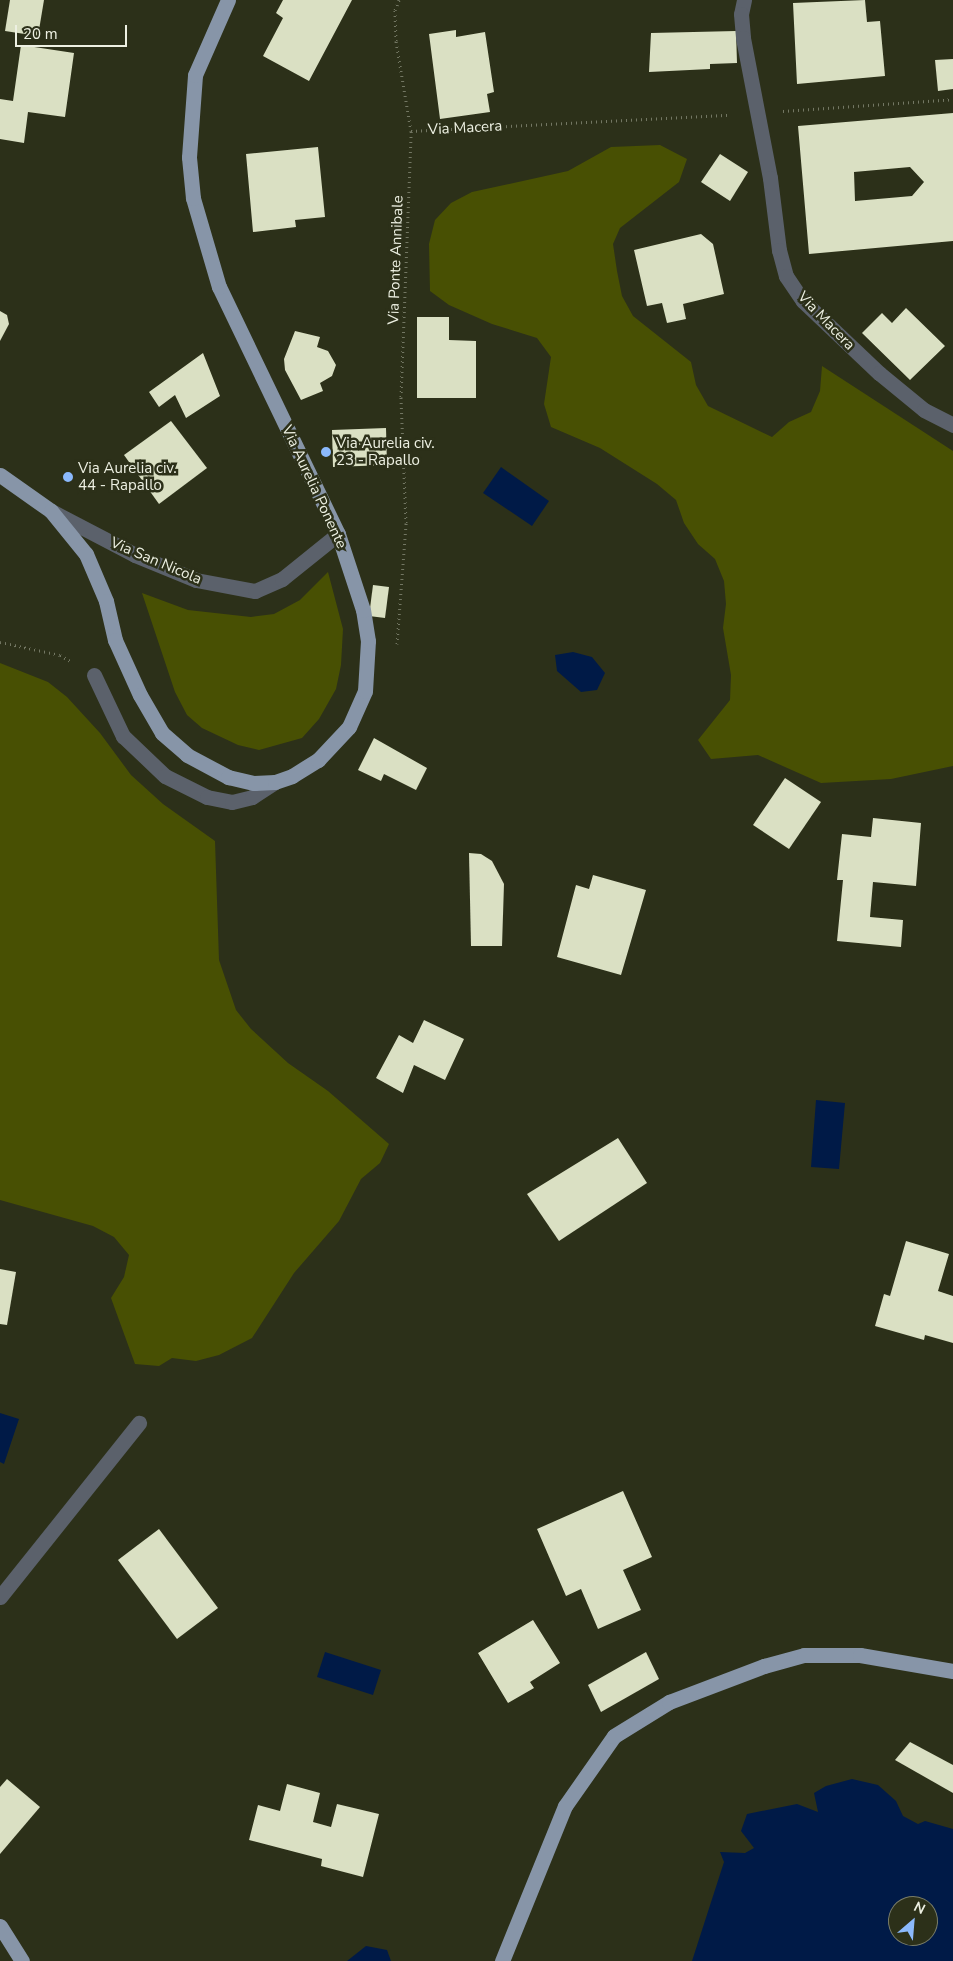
<!DOCTYPE html>
<style>
body{margin:0}
#map{position:relative;width:953px;height:1961px;overflow:hidden;background:#2c3019;font-family:"Nunito Sans",sans-serif}
div>[style]{position:absolute}
[style*='--x']{left:calc(var(--x)*1px);top:calc(var(--y)*1px);width:calc(var(--w)*1px);rotate:calc(var(--a)*1deg)}
.green>*{inset:0;background:#485003}
.water>*{inset:0;background:#001a47}
.building>*{inset:0;background:#dae0c3}
.path>*{height:3px;margin-top:-1.5px;transform-origin:0;background:repeating-linear-gradient(90deg,#737763 0 1px,transparent 0 5px)}
.minor>*{height:15px;margin:-7.5px;padding:0 7.5px;transform-origin:7.5px;border-radius:7.5px;background:#5b616b}
.major>*{height:15px;margin:-7.5px;padding:0 7.5px;transform-origin:7.5px;border-radius:7.5px;background:#8795a8}
.dots>*{width:14px;height:14px;translate:-50% -50%;box-sizing:border-box;border:2px solid #2c3019;border-radius:50%}
span{translate:-50% -50%;white-space:nowrap;text-align:center;line-height:1.15;-webkit-text-stroke:5px #2c3019;paint-order:stroke}
.street-label{font-size:15px;color:#edf0e2}
.poi-label{font-size:15px;color:#edf0e2}
.left{translate:0 -50%;text-align:left}
.north{position:absolute;left:888px;top:1896px;width:50px;height:50px;box-sizing:border-box;background:#2c3019;border:1px solid #797d69;border-radius:50%;rotate:27deg;font-size:14px;font-weight:700;line-height:20px;text-align:center;color:#edf0e2}
.north::after{content:'';display:block;margin:auto;width:18px;height:22px;background:#8bb9fc;clip-path:polygon(50% 0,100% 100%,50% 72%,0 100%)}
.scale{position:absolute;left:15px;top:25px;width:112px;height:22px;box-sizing:border-box;border:2px solid #edf0e2;border-top:0;padding-left:6px;font-size:15px;line-height:18px;white-space:nowrap;color:#edf0e2;-webkit-text-stroke:4px #2c3019;paint-order:stroke}
</style>
<div id="map">
<div class="green">
<div style="clip-path:polygon(660px 145px,687px 159px,679px 182px,620px 228px,613px 244px,617px 271px,622px 296px,633px 316px,691px 362px,696px 385px,708px 406px,772px 437px,789px 422px,811px 412px,820px 391px,822px 366px,953px 451px,953px 766px,891px 779px,821px 783px,758px 755px,711px 759px,698px 740px,730px 700px,731px 675px,723px 628px,726px 604px,724px 581px,715px 559px,698px 544px,684px 523px,676px 500px,657px 484px,600px 448px,551px 427px,544px 404px,551px 357px,537px 338px,492px 324px,449px 305px,430px 291px,429px 244px,435px 220px,451px 203px,472px 192px,568px 171px,611px 147px)"></div>
<div style="clip-path:polygon(328px 572px,343px 629px,341px 665px,336px 689px,319px 719px,302px 738px,259px 750px,238px 745px,202px 728px,187px 715px,175px 692px,142px 593px,188px 610px,251px 617px,274px 614px,300px 600px)"></div>
<div style="clip-path:polygon(0 663px,48px 682px,67px 697px,100px 733px,131px 775px,163px 804px,215px 841px,219px 960px,236px 1010px,251px 1029px,288px 1063px,328px 1091px,389px 1144px,380px 1163px,361px 1179px,339px 1221px,294px 1273px,252px 1338px,219px 1355px,196px 1361px,172px 1358px,159px 1366px,135px 1364px,111px 1298px,124px 1277px,129px 1255px,114px 1237px,93px 1226px,0 1200px)"></div>
</div>
<div class="water">
<div style="clip-path:polygon(501px 467px,549px 501px,532px 526px,483px 493px)"></div>
<div style="clip-path:polygon(573px 652px,592px 657px,605px 673px,597px 690px,581px 692px,557px 671px,555px 655px)"></div>
<div style="clip-path:polygon(816px 1100px,845px 1103px,839px 1169px,811px 1167px)"></div>
<div style="clip-path:polygon(0 1413px,19px 1419px,4px 1464px,0 1462px)"></div>
<div style="clip-path:polygon(325px 1652px,381px 1670px,373px 1695px,317px 1677px)"></div>
<div style="clip-path:polygon(evenodd,852px 1779px,878px 1785px,896px 1801px,903px 1816px,918px 1824px,925px 1821px,953px 1829px,953px 1961px,692px 1961px,724px 1862px,720px 1852px,745px 1853px,754px 1848px,741px 1831px,747px 1814px,797px 1804px,818px 1812px,814px 1793px,826px 1786px,852px 1779px,898px 1906px,928px 1906px,928px 1936px,898px 1936px,898px 1906px)"></div>
<div style="clip-path:polygon(366px 1946px,387px 1950px,391px 1961px,347px 1961px)"></div>
</div>
<div class="building">
<div style="clip-path:polygon(10px 0,44px 0,38px 36px,5px 31px)"></div>
<div style="clip-path:polygon(283px 0,352px 0,309px 81px,263px 56px,283px 18px,276px 13px)"></div>
<div style="clip-path:polygon(865px 0,867px 22px,880px 21px,885px 76px,797px 84px,793px 3px)"></div>
<div style="clip-path:polygon(456px 30px,456px 37px,485px 32px,494px 92px,487px 94px,490px 112px,440px 119px,429px 34px)"></div>
<div style="clip-path:polygon(736px 31px,737px 63px,710px 64px,710px 69px,649px 72px,651px 33px)"></div>
<div style="clip-path:polygon(21px 45px,74px 53px,65px 117px,28px 112px,24px 143px,0 139px,0 99px,13px 101px)"></div>
<div style="clip-path:polygon(953px 59px,953px 89px,938px 91px,935px 60px)"></div>
<div style="clip-path:polygon(evenodd,953px 113px,953px 241px,809px 254px,798px 126px,953px 113px,910px 167px,924px 182px,912px 196px,855px 201px,854px 172px,910px 167px)"></div>
<div style="clip-path:polygon(318px 147px,325px 217px,295px 220px,296px 227px,253px 232px,246px 154px)"></div>
<div style="clip-path:polygon(720px 154px,748px 172px,730px 201px,701px 182px)"></div>
<div style="clip-path:polygon(701px 234px,713px 244px,724px 294px,683px 304px,686px 319px,667px 323px,662px 303px,647px 306px,634px 250px)"></div>
<div style="clip-path:polygon(906px 308px,945px 346px,910px 380px,862px 333px,882px 313px,892px 323px)"></div>
<div style="clip-path:polygon(0 311px,7px 315px,9px 324px,0 341px)"></div>
<div style="clip-path:polygon(417px 317px,449px 317px,449px 340px,476px 341px,476px 398px,417px 398px)"></div>
<div style="clip-path:polygon(295px 331px,320px 337px,317px 347px,328px 351px,336px 365px,332px 376px,320px 383px,323px 391px,301px 400px,285px 370px,284px 359px)"></div>
<div style="clip-path:polygon(203px 353px,220px 396px,186px 418px,175px 395px,159px 407px,149px 392px)"></div>
<div style="clip-path:polygon(171px 421px,207px 468px,159px 504px,124px 455px)"></div>
<div style="clip-path:polygon(386px 428px,387px 465px,333px 467px,332px 430px)"></div>
<div style="clip-path:polygon(373px 585px,389px 587px,385px 618px,369px 616px)"></div>
<div style="clip-path:polygon(374px 738px,427px 768px,416px 790px,384px 774px,381px 781px,358px 770px)"></div>
<div style="clip-path:polygon(785px 778px,821px 802px,789px 849px,753px 825px)"></div>
<div style="clip-path:polygon(873px 818px,921px 823px,916px 886px,873px 882px,870px 917px,903px 920px,901px 947px,837px 941px,843px 880px,837px 880px,842px 834px,871px 837px)"></div>
<div style="clip-path:polygon(469px 853px,481px 854px,492px 861px,504px 884px,502px 946px,471px 946px)"></div>
<div style="clip-path:polygon(593px 875px,646px 890px,621px 975px,557px 957px,576px 885px,589px 889px)"></div>
<div style="clip-path:polygon(424px 1020px,464px 1039px,445px 1080px,414px 1065px,403px 1093px,376px 1078px,399px 1035px,413px 1043px)"></div>
<div style="clip-path:polygon(618px 1138px,647px 1183px,559px 1241px,527px 1194px)"></div>
<div style="clip-path:polygon(906px 1241px,949px 1254px,938px 1291px,953px 1296px,953px 1343px,925px 1335px,924px 1340px,875px 1326px,884px 1294px,890px 1296px)"></div>
<div style="clip-path:polygon(0 1269px,16px 1272px,7px 1325px,0 1324px)"></div>
<div style="clip-path:polygon(623px 1491px,652px 1557px,623px 1570px,641px 1610px,598px 1629px,581px 1589px,566px 1596px,537px 1529px)"></div>
<div style="clip-path:polygon(159px 1529px,218px 1608px,177px 1639px,118px 1560px)"></div>
<div style="clip-path:polygon(533px 1620px,560px 1663px,530px 1682px,534px 1688px,508px 1703px,478px 1653px)"></div>
<div style="clip-path:polygon(646px 1652px,659px 1679px,601px 1712px,588px 1685px)"></div>
<div style="clip-path:polygon(910px 1742px,953px 1765px,953px 1793px,895px 1760px)"></div>
<div style="clip-path:polygon(7px 1779px,40px 1807px,0 1854px,0 1787px)"></div>
<div style="clip-path:polygon(287px 1784px,320px 1793px,313px 1822px,331px 1827px,337px 1804px,379px 1814px,363px 1877px,321px 1866px,322px 1859px,249px 1840px,258px 1805px,280px 1811px)"></div>
</div>
<div class="path">
<div style="--x:783;--y:111;--w:170;--a:-4"></div>
<div style="--x:411;--y:131;--w:319;--a:-2.9"></div>
<div style="--x:0;--y:642;--w:61;--a:12.2"></div>
<div style="--x:60;--y:655;--w:14;--a:30"></div>
<div style="--x:397;--y:644;--w:121;--a:-85.7"></div>
<div style="--x:406;--y:523;--w:126;--a:-92.3"></div>
<div style="--x:401;--y:397;--w:266;--a:-87.8"></div>
<div style="--x:411;--y:131;--w:91;--a:-99.5"></div>
<div style="--x:396;--y:41;--w:31;--a:-92"></div>
<div style="--x:395;--y:10;--w:11;--a:-68"></div>
</div>
<div class="minor">
<div style="--x:744;--y:0;--w:14;--a:102"></div>
<div style="--x:741;--y:14;--w:24;--a:85"></div>
<div style="--x:743;--y:38;--w:143;--a:79.1"></div>
<div style="--x:770;--y:178;--w:73;--a:82.9"></div>
<div style="--x:779;--y:250;--w:27;--a:75"></div>
<div style="--x:786;--y:276;--w:30;--a:56"></div>
<div style="--x:803;--y:301;--w:105;--a:43.5"></div>
<div style="--x:879;--y:373;--w:58;--a:39.4"></div>
<div style="--x:924;--y:410;--w:33;--a:27"></div>
<div style="--x:51;--y:511;--w:95;--a:27.6"></div>
<div style="--x:135;--y:555;--w:66;--a:22.3"></div>
<div style="--x:196;--y:580;--w:60;--a:10.6"></div>
<div style="--x:255;--y:591;--w:30;--a:-24"></div>
<div style="--x:282;--y:579;--w:72;--a:-38.8"></div>
<div style="--x:94;--y:675;--w:68;--a:64.6"></div>
<div style="--x:123;--y:736;--w:58;--a:43.6"></div>
<div style="--x:165;--y:776;--w:47;--a:26.6"></div>
<div style="--x:207;--y:797;--w:25;--a:11"></div>
<div style="--x:232;--y:802;--w:21;--a:-14"></div>
<div style="--x:252;--y:797;--w:27;--a:-33"></div>
<div style="--x:0;--y:1597;--w:223;--a:-51.4"></div>
</div>
<div class="major">
<div style="--x:0;--y:475;--w:62;--a:35.2"></div>
<div style="--x:51;--y:511;--w:55;--a:50.9"></div>
<div style="--x:86;--y:554;--w:51;--a:66.9"></div>
<div style="--x:106;--y:601;--w:40;--a:77"></div>
<div style="--x:115;--y:640;--w:60;--a:65.6"></div>
<div style="--x:140;--y:695;--w:44;--a:59.9"></div>
<div style="--x:162;--y:733;--w:33;--a:41"></div>
<div style="--x:187;--y:755;--w:47;--a:28.2"></div>
<div style="--x:228;--y:777;--w:27;--a:13"></div>
<div style="--x:254;--y:783;--w:21;--a:-3"></div>
<div style="--x:275;--y:782;--w:18;--a:-19"></div>
<div style="--x:292;--y:776;--w:31;--a:-32"></div>
<div style="--x:318;--y:760;--w:45;--a:-46.8"></div>
<div style="--x:349;--y:727;--w:39;--a:-66"></div>
<div style="--x:365;--y:691;--w:50;--a:-86.6"></div>
<div style="--x:368;--y:641;--w:31;--a:-99"></div>
<div style="--x:363;--y:610;--w:80;--a:-108.2"></div>
<div style="--x:338;--y:534;--w:274;--a:-115.7"></div>
<div style="--x:219;--y:287;--w:93;--a:-106.3"></div>
<div style="--x:193;--y:198;--w:41;--a:-95.6"></div>
<div style="--x:189;--y:157;--w:82;--a:-85.8"></div>
<div style="--x:195;--y:75;--w:82;--a:-66.3"></div>
<div style="--x:0;--y:1926;--w:41;--a:57.8"></div>
<div style="--x:502;--y:1961;--w:167;--a:-67.9"></div>
<div style="--x:565;--y:1806;--w:85;--a:-55"></div>
<div style="--x:614;--y:1736;--w:65;--a:-31.7"></div>
<div style="--x:669;--y:1702;--w:102;--a:-20.8"></div>
<div style="--x:764;--y:1666;--w:41;--a:-15.4"></div>
<div style="--x:804;--y:1655;--w:56;--a:0"></div>
<div style="--x:860;--y:1655;--w:94;--a:9.8"></div>
</div>
<div class="dots">
<div style="left:326px;top:452px;background:#8bb9fc"></div>
<div style="left:68px;top:477px;background:#8bb9fc"></div>
</div>
<div class="street-label">
<span style="left:465px;top:128px;rotate:-3deg">Via Macera</span>
<span style="left:396px;top:260px;rotate:-88deg">Via Ponte Annibale</span>
<span style="left:826px;top:321px;rotate:46deg">Via Macera</span>
<span style="left:314px;top:487px;rotate:65deg">Via Aurelia Ponente</span>
<span style="left:156px;top:561px;rotate:23deg">Via San Nicola</span>
</div>
<div class="poi-label">
<span class="left" style="left:336px;top:452px">Via Aurelia civ.<br>23 - Rapallo</span>
<span class="left" style="left:78px;top:477px">Via Aurelia civ.<br>44 - Rapallo</span>
</div>
<div class="north">N</div>
<div class="scale">20 m</div>
</div>
